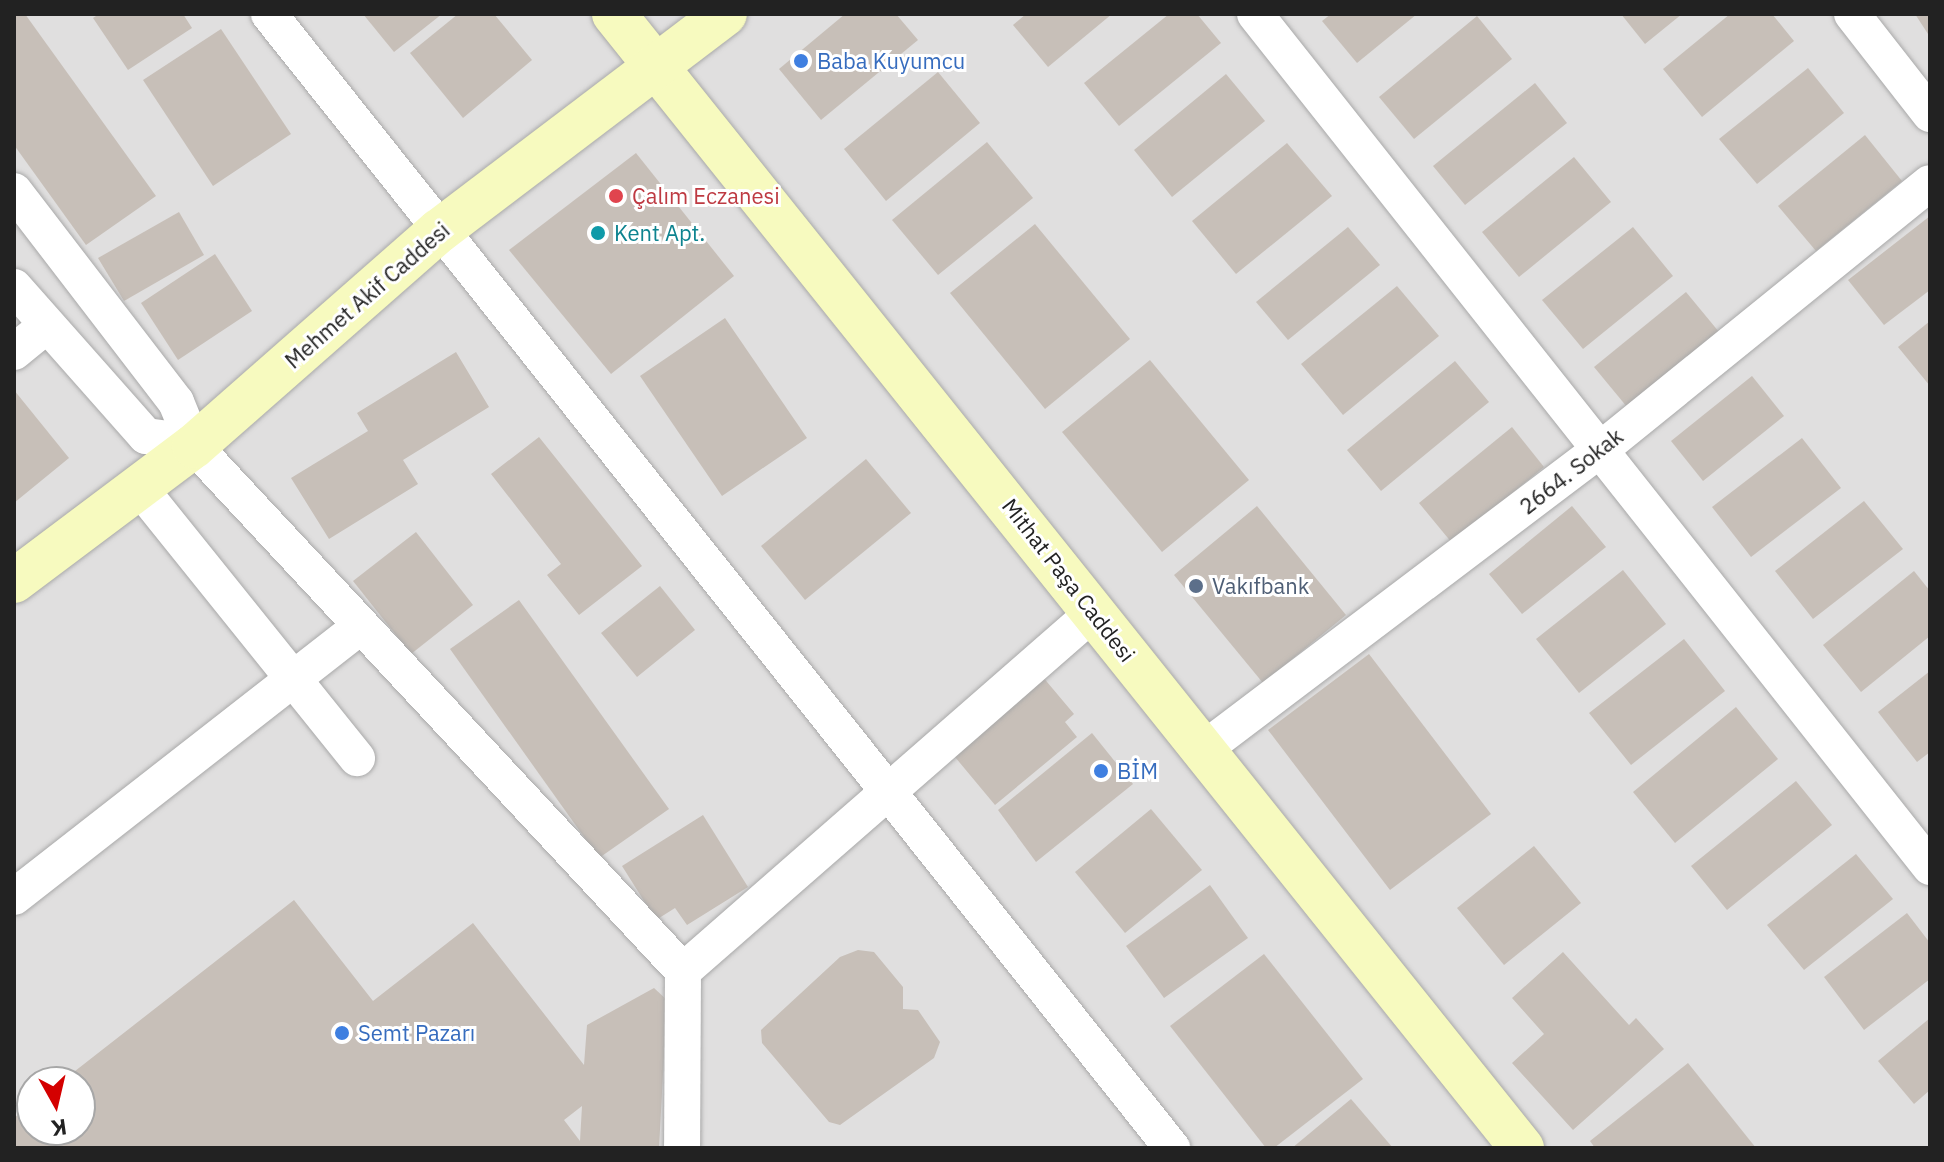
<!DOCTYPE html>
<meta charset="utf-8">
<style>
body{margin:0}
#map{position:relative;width:1944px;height:1162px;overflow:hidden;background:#f2efe9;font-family:"IBM Plex Sans",sans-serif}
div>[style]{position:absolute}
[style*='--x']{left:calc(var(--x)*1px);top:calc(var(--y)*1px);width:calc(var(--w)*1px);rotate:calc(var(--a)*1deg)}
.residential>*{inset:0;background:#e0dfdf}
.building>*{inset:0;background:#c7bfb8}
.roads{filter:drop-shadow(0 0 2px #a9a9a9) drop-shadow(0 0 2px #a9a9a9)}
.street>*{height:36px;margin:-18px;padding:0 18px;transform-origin:18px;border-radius:18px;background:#fff}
.secondary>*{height:44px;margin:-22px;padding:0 22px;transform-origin:22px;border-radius:22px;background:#f7fabf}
.dots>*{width:22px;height:22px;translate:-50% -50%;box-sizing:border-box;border:4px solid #fff;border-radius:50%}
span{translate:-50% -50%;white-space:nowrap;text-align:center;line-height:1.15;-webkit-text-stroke:6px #fff;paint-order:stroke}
.shop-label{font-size:22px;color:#366cbe}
.left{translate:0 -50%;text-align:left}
.health-label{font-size:22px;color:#be3a42}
.culture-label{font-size:22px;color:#0d838f}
.street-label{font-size:22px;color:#222}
.service-label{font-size:22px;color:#4e5e75}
.frame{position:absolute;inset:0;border:16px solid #222;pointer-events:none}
.north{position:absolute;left:16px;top:1066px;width:80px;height:80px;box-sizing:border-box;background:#fff;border:2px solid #a7a7a7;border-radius:50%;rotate:172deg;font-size:22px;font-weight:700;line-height:32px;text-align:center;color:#222}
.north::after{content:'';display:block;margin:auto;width:28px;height:36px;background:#d40000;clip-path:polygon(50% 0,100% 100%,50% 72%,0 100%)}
</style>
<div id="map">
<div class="residential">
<div style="clip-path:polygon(evenodd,14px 14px,1930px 14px,1930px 1148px,14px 1148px,14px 14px,32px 1082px,80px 1082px,80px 1130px,32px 1130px,32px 1082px)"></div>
</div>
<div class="building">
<div style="clip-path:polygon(14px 14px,25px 14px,156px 196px,86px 245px,14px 145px)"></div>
<div style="clip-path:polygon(99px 14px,183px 14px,192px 28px,128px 70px,93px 18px)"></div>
<div style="clip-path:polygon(363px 14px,442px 14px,394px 52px)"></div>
<div style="clip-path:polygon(458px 14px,494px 14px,532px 60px,463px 118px,410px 53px)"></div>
<div style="clip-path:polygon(845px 14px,896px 14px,918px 40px,821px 120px,779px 69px)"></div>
<div style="clip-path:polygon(1026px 14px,1112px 14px,1048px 67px,1013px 25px)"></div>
<div style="clip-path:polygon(1169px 14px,1197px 14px,1221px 43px,1119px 126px,1084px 83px)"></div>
<div style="clip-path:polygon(1331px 14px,1417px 14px,1357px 63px,1322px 21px)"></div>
<div style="clip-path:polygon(1621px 14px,1682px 14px,1645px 44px)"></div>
<div style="clip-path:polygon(1730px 14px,1772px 14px,1794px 41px,1702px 117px,1663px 69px)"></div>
<div style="clip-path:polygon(1915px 14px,1930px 14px,1930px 37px)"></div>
<div style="clip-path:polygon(1477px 16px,1512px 59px,1414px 139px,1379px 97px)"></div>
<div style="clip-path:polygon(221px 29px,291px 134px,213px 186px,143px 80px)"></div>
<div style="clip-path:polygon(1808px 68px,1844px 113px,1757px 184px,1719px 139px)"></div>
<div style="clip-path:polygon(938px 72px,980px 123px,886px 201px,844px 149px)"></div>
<div style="clip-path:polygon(1226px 74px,1265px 121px,1172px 197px,1134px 150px)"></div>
<div style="clip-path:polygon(1535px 83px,1567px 123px,1465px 205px,1433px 166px)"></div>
<div style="clip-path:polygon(1865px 135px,1902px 181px,1816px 251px,1778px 206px)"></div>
<div style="clip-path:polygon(987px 142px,1033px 198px,938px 275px,892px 220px)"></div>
<div style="clip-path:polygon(1287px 143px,1332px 196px,1236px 274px,1192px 221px)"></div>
<div style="clip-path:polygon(636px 153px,734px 276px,611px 374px,509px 250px)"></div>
<div style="clip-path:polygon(1574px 157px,1611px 202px,1519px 277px,1482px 232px)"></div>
<div style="clip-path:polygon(179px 212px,204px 255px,124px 301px,98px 258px)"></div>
<div style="clip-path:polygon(1930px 216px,1930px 290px,1884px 325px,1848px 280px)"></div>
<div style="clip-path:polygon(1035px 224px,1130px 339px,1045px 409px,950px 293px)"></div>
<div style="clip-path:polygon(1348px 227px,1380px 265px,1288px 340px,1256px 302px)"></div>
<div style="clip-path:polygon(1633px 227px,1673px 276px,1583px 349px,1542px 300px)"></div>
<div style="clip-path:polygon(215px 254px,252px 311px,178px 360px,141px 303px)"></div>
<div style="clip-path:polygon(1397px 286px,1439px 336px,1343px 415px,1301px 364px)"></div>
<div style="clip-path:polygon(1686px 292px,1724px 338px,1632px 413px,1594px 367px)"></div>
<div style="clip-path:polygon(725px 318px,807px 438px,722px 496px,640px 376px)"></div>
<div style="clip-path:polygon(1930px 321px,1930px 386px,1898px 347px)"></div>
<div style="clip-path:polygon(456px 352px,489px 407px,403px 460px,418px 484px,329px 539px,291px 478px,368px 431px,357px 413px)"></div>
<div style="clip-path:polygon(1150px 360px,1249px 480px,1162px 552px,1062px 432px)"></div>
<div style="clip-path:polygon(1455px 361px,1489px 402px,1381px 491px,1347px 450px)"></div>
<div style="clip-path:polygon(1752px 376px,1784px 416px,1703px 481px,1671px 441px)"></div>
<div style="clip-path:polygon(14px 390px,69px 458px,14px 503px)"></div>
<div style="clip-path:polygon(1512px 427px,1544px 467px,1452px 543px,1419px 503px)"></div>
<div style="clip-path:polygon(539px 437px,642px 566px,579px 615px,547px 575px,561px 564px,491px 474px)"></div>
<div style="clip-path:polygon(1802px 438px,1841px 488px,1751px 557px,1712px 507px)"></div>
<div style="clip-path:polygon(866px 459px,911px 513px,805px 600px,761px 546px)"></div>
<div style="clip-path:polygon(1864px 501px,1903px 549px,1813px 619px,1775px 571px)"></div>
<div style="clip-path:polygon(1257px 506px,1346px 615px,1263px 683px,1174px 575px)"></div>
<div style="clip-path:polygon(1572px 506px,1606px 547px,1522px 614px,1489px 574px)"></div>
<div style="clip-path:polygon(416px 532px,473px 605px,411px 654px,353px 581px)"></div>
<div style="clip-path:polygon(1623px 570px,1666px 624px,1579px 693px,1536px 639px)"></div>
<div style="clip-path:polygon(1914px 571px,1930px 591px,1930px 636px,1861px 692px,1823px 645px)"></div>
<div style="clip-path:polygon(660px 586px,695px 630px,637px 677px,601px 633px)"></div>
<div style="clip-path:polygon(519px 600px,669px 809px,599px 858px,450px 649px)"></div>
<div style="clip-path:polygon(1684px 639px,1725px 691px,1631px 765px,1589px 713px)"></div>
<div style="clip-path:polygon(1369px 654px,1491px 814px,1390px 890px,1268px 730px)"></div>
<div style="clip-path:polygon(1930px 671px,1930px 752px,1917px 762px,1878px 712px)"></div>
<div style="clip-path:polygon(1042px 676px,1074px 714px,1065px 722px,1077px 737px,995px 805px,950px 751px)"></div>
<div style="clip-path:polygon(1736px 707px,1778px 759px,1675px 843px,1633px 792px)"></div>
<div style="clip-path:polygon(1092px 733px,1133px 784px,1036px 862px,998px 810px)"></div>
<div style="clip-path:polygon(1796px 781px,1832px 825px,1727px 910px,1691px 866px)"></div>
<div style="clip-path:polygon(1151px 809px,1202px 870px,1125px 933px,1075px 872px)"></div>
<div style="clip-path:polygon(703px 815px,748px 887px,687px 925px,675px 908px,656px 920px,622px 866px)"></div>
<div style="clip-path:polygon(1534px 846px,1581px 903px,1504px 965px,1457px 908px)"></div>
<div style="clip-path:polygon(1856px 854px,1893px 899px,1804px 970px,1767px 925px)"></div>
<div style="clip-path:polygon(1210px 885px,1248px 938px,1164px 998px,1126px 946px)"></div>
<div style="clip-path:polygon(evenodd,294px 900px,373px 1001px,473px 923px,584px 1065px,587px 1025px,654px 988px,667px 1000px,659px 1148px,14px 1148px,14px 1118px,32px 1104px,32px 1130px,80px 1130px,80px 1082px,61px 1082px,294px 900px,582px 1106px,580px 1141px,564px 1120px,582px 1106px)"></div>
<div style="clip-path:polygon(1907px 913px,1930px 943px,1930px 979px,1864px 1030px,1824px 977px)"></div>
<div style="clip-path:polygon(858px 950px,874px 952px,903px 987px,903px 1009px,918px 1010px,940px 1042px,934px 1058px,840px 1125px,829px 1122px,762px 1043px,761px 1030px,840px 957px)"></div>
<div style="clip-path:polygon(1563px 952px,1629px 1025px,1636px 1018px,1664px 1049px,1573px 1130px,1512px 1063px,1544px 1034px,1512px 998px)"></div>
<div style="clip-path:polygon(1264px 954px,1363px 1079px,1274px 1148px,1266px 1148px,1170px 1026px)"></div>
<div style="clip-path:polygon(1930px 1018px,1930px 1090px,1914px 1104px,1878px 1061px)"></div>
<div style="clip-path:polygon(1688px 1063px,1756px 1148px,1595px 1148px,1590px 1141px)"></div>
<div style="clip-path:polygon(1351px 1099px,1393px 1148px,1292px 1148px)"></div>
</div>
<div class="roads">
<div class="street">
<div style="--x:269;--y:14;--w:1450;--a:51.47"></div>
<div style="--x:1255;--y:14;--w:1088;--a:51.64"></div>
<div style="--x:1852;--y:14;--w:127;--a:52"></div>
<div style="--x:14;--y:191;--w:266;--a:52.5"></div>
<div style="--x:176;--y:402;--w:48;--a:67.8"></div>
<div style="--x:194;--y:446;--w:717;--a:47.03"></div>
<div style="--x:683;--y:971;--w:177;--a:90.3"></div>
<div style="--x:14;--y:287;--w:199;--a:48.5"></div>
<div style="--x:146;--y:436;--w:45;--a:7.6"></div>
<div style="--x:14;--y:352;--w:41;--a:-39.1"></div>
<div style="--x:139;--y:487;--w:348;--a:51.2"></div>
<div style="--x:1204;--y:749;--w:496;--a:-37.1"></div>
<div style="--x:1600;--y:450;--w:424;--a:-39"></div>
<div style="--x:14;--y:897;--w:438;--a:-38"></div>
<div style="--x:683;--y:971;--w:546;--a:-41.14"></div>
</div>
<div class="secondary">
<div style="--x:614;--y:14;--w:1453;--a:51.32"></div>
<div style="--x:14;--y:581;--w:225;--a:-36.9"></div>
<div style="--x:194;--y:446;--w:326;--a:-41.3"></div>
<div style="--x:439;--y:231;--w:359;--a:-37.2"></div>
</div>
</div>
<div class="dots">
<div style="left:801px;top:61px;background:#3f7fe0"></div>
<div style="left:616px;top:196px;background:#e0444e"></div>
<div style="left:598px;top:233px;background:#0f9aa8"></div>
<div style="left:1196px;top:586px;background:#5c6f8a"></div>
<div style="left:1101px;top:771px;background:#3f7fe0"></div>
<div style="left:342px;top:1033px;background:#3f7fe0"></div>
</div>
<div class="shop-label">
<span class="left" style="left:817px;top:61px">Baba Kuyumcu</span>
<span class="left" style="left:1117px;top:771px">BİM</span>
<span class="left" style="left:358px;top:1033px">Semt Pazarı</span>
</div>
<div class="health-label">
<span class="left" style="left:632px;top:196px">Çalım Eczanesi</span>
</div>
<div class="culture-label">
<span class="left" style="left:614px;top:233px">Kent Apt.</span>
</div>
<div class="street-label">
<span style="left:367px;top:295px;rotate:-41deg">Mehmet Akif Caddesi</span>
<span style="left:1571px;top:471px;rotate:-38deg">2664. Sokak</span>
<span style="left:1069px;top:580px;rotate:52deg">Mithat Paşa Caddesi</span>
</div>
<div class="service-label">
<span class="left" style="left:1212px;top:586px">Vakıfbank</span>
</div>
<div class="frame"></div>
<div class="north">K</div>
</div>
